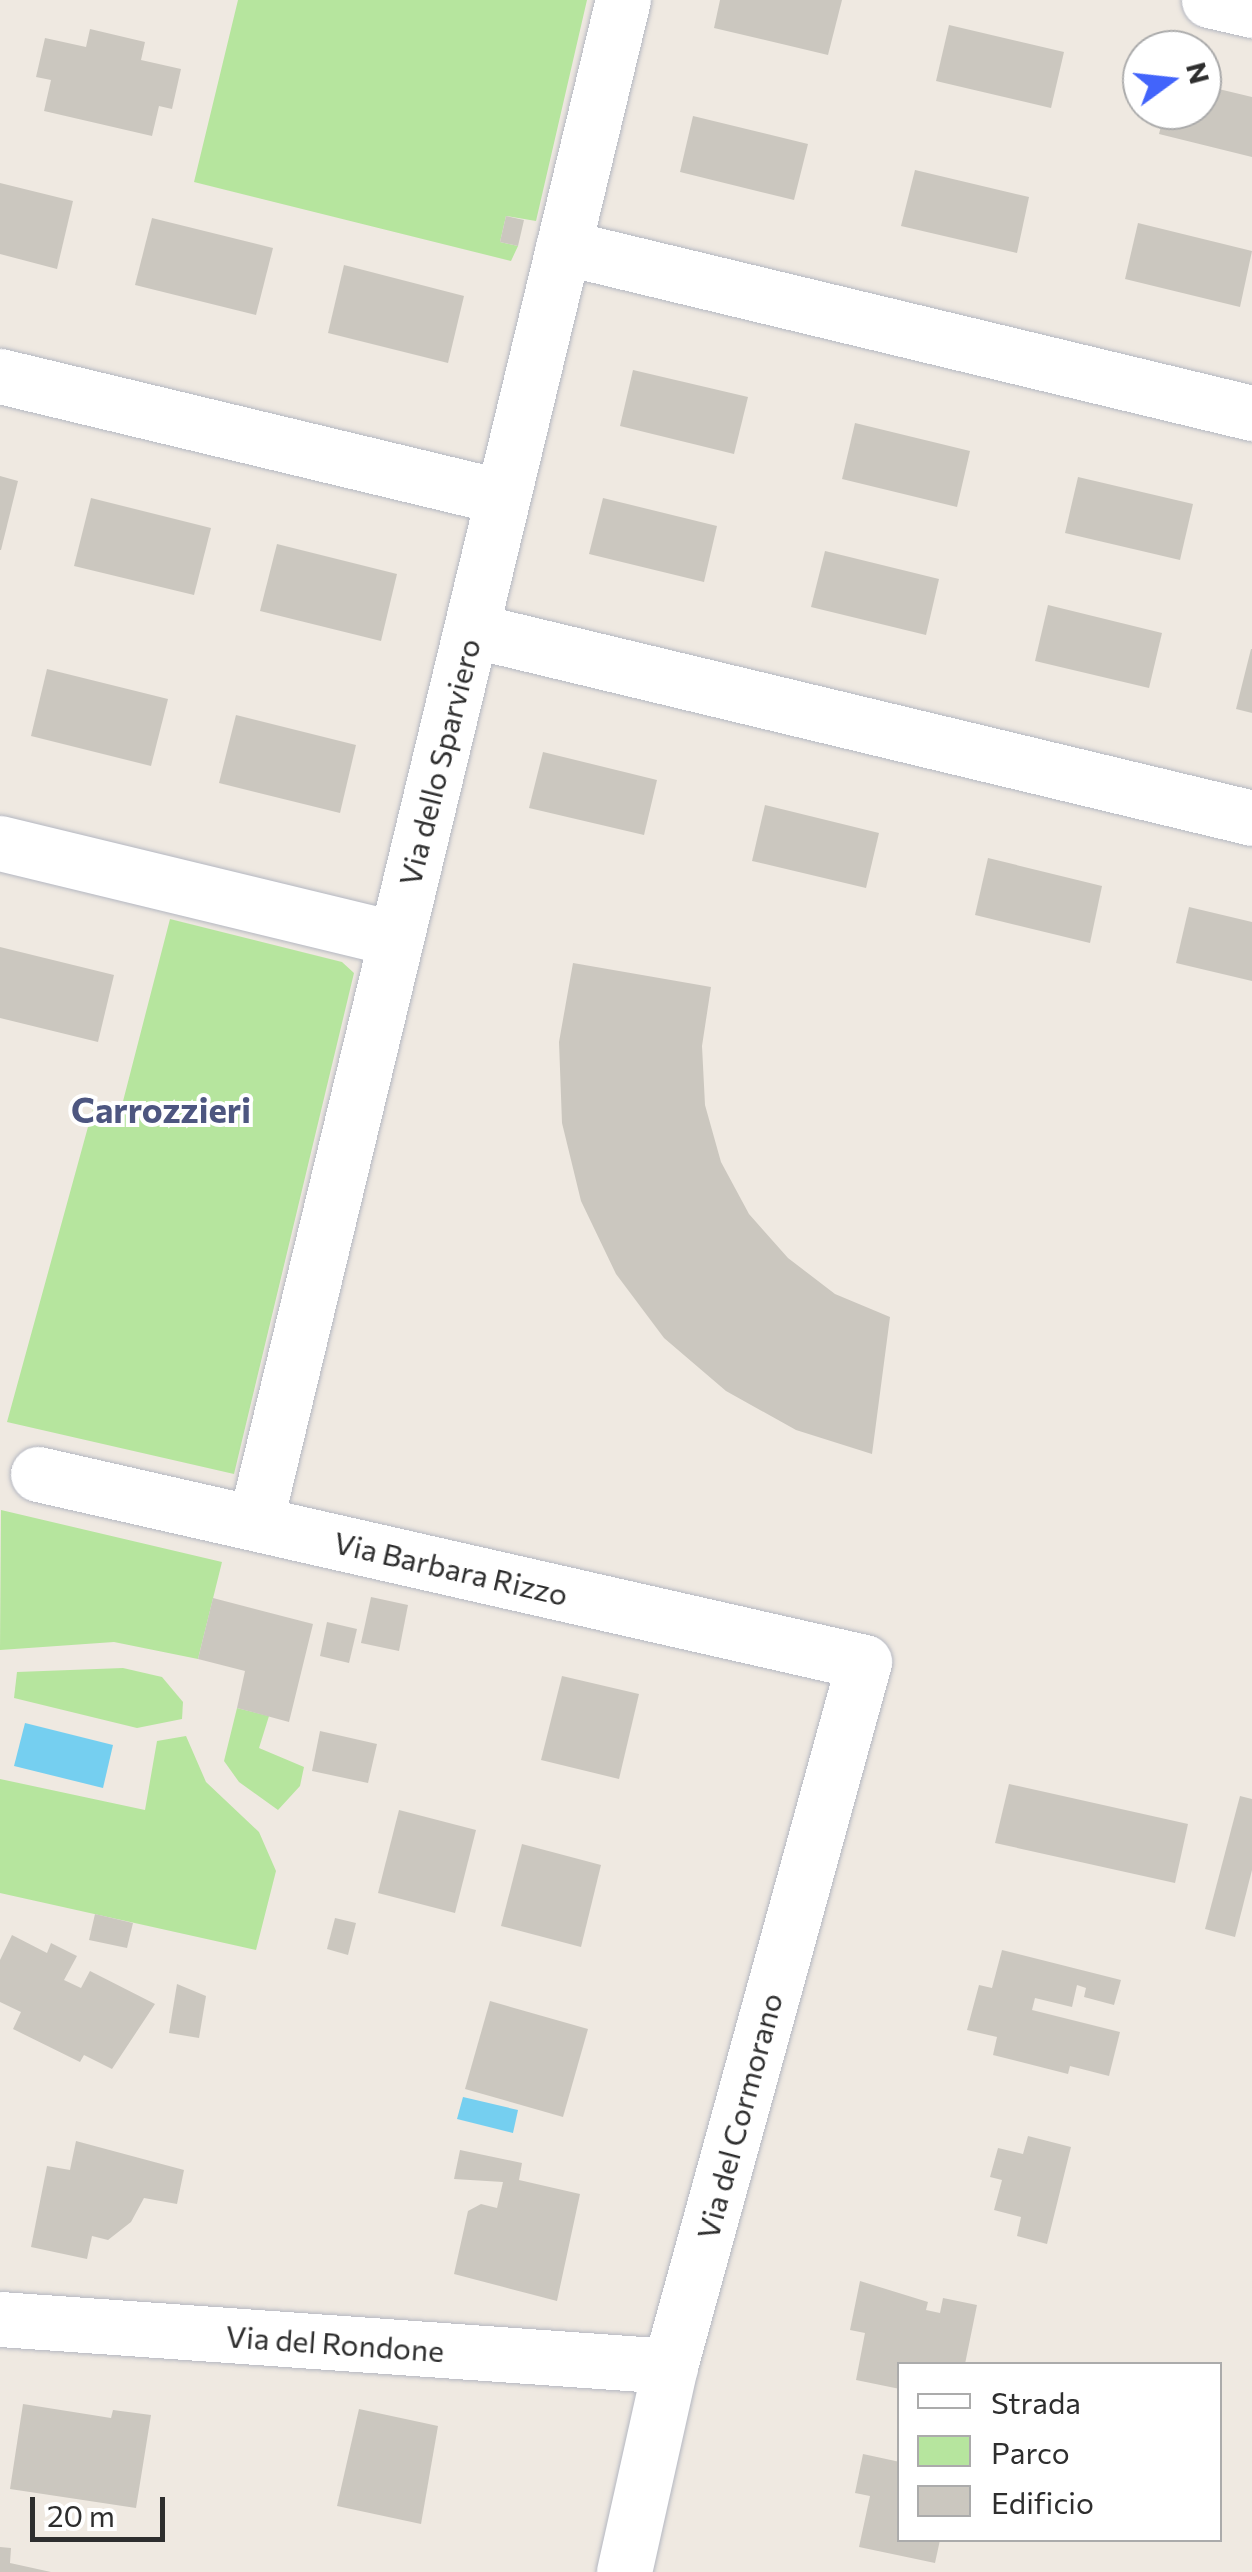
<!DOCTYPE html>
<style>
body{margin:0}
#map{position:relative;width:1252px;height:2572px;overflow:hidden;background:#efe9e1;font-family:Commissioner,sans-serif}
div>[style]{position:absolute}
[style*='--x']{left:calc(var(--x)*1px);top:calc(var(--y)*1px);width:calc(var(--w)*1px);rotate:calc(var(--a)*1deg)}
.green>*{inset:0;background:#b6e59e}
.water>*{inset:0;background:#75cff0}
.building>*{inset:0;background:#cbc7bf}
.roads{filter:drop-shadow(0 0 2px #b4b7c1) drop-shadow(0 0 2px #b4b7c1)}
.minor>*{height:55px;margin:-27.5px;padding:0 27.5px;transform-origin:27.5px;border-radius:27.5px;background:#fff}
span{translate:-50% -50%;white-space:nowrap;text-align:center;line-height:1.15;-webkit-text-stroke:8px #fff;paint-order:stroke}
.street-label{font-size:30px;color:#2e2e2e}
.quarter-label{font-size:35px;color:#4d5680;font-weight:700}
.legend{position:absolute;left:897px;top:2362px;width:325px;height:180px;box-sizing:border-box;background:#fff;border:2px solid #ababab;margin:0;padding:12px 18px;list-style:none;font-size:30px;color:#2e2e2e}
.legend li{display:flex;align-items:center;gap:20px;height:50px}
.legend b{width:50px;border:2px solid #ababab}
.north{position:absolute;left:1122px;top:30px;width:100px;height:100px;box-sizing:border-box;background:#fff;border:2px solid #ababab;border-radius:50%;rotate:75deg;font-size:28px;font-weight:700;line-height:40px;text-align:center;color:#2e2e2e}
.north::after{content:'';display:block;margin:auto;width:35px;height:45px;background:#4264fb;clip-path:polygon(50% 0,100% 100%,50% 72%,0 100%)}
.scale{position:absolute;left:30px;top:2497px;width:135px;height:45px;box-sizing:border-box;border:5px solid #2e2e2e;border-top:0;padding-left:12px;font-size:30px;line-height:35px;white-space:nowrap;color:#2e2e2e;-webkit-text-stroke:8px #fff;paint-order:stroke}
</style>
<div id="map">
<div class="green">
<div style="clip-path:polygon(238px 0,587px 0,536px 221px,506px 216px,500px 242px,518px 246px,511px 261px,194px 182px)"></div>
<div style="clip-path:polygon(170px 919px,342px 962px,354px 973px,234px 1474px,7px 1422px,94px 1105px,121px 1109px)"></div>
<div style="clip-path:polygon(1px 1510px,222px 1562px,198px 1659px,114px 1642px,0 1650px)"></div>
<div style="clip-path:polygon(123px 1668px,162px 1677px,183px 1702px,182px 1719px,137px 1728px,14px 1698px,17px 1672px)"></div>
<div style="clip-path:polygon(237px 1708px,269px 1716px,259px 1748px,304px 1767px,300px 1786px,278px 1810px,239px 1782px,224px 1761px)"></div>
<div style="clip-path:polygon(186px 1736px,206px 1782px,259px 1832px,276px 1871px,256px 1950px,0 1893px,0 1779px,145px 1810px,157px 1741px)"></div>
</div>
<div class="water">
<div style="clip-path:polygon(25px 1723px,113px 1745px,103px 1788px,14px 1766px)"></div>
<div style="clip-path:polygon(463px 2097px,518px 2110px,513px 2133px,457px 2119px)"></div>
</div>
<div class="building">
<div style="clip-path:polygon(720px 0,842px 0,828px 55px,714px 28px)"></div>
<div style="clip-path:polygon(949px 25px,1064px 52px,1051px 108px,936px 81px)"></div>
<div style="clip-path:polygon(90px 29px,145px 42px,141px 60px,181px 69px,172px 109px,159px 106px,152px 136px,44px 111px,51px 80px,36px 77px,45px 38px,86px 47px)"></div>
<div style="clip-path:polygon(1202px 85px,1252px 97px,1252px 157px,1159px 134px,1165px 110px,1202px 110px)"></div>
<div style="clip-path:polygon(693px 116px,808px 144px,794px 200px,680px 172px)"></div>
<div style="clip-path:polygon(915px 170px,1029px 197px,1017px 253px,901px 226px)"></div>
<div style="clip-path:polygon(0 183px,73px 201px,57px 269px,0 254px)"></div>
<div style="clip-path:polygon(506px 216px,524px 220px,518px 246px,500px 242px)"></div>
<div style="clip-path:polygon(152px 218px,273px 248px,256px 315px,135px 285px)"></div>
<div style="clip-path:polygon(1138px 223px,1252px 251px,1240px 307px,1125px 279px)"></div>
<div style="clip-path:polygon(344px 265px,464px 296px,448px 363px,328px 333px)"></div>
<div style="clip-path:polygon(633px 370px,748px 397px,734px 454px,620px 426px)"></div>
<div style="clip-path:polygon(855px 423px,970px 451px,957px 507px,842px 479px)"></div>
<div style="clip-path:polygon(0 476px,18px 481px,1px 550px,0 550px)"></div>
<div style="clip-path:polygon(1078px 477px,1193px 504px,1180px 560px,1065px 533px)"></div>
<div style="clip-path:polygon(91px 498px,211px 528px,194px 595px,74px 566px)"></div>
<div style="clip-path:polygon(603px 498px,717px 526px,704px 582px,589px 554px)"></div>
<div style="clip-path:polygon(277px 544px,397px 574px,381px 641px,260px 611px)"></div>
<div style="clip-path:polygon(825px 551px,939px 579px,926px 635px,811px 607px)"></div>
<div style="clip-path:polygon(1048px 605px,1162px 633px,1149px 688px,1035px 661px)"></div>
<div style="clip-path:polygon(1251px 649px,1252px 649px,1252px 713px,1236px 709px)"></div>
<div style="clip-path:polygon(47px 669px,168px 699px,151px 766px,31px 736px)"></div>
<div style="clip-path:polygon(236px 715px,356px 745px,340px 813px,219px 783px)"></div>
<div style="clip-path:polygon(543px 752px,657px 780px,644px 835px,529px 808px)"></div>
<div style="clip-path:polygon(765px 805px,879px 833px,866px 888px,752px 861px)"></div>
<div style="clip-path:polygon(988px 858px,1102px 886px,1090px 943px,975px 915px)"></div>
<div style="clip-path:polygon(1189px 907px,1252px 922px,1252px 981px,1176px 963px)"></div>
<div style="clip-path:polygon(0 947px,114px 975px,98px 1042px,0 1018px)"></div>
<div style="clip-path:polygon(573px 963px,711px 987px,702px 1046px,705px 1105px,721px 1162px,749px 1214px,788px 1258px,835px 1294px,890px 1317px,872px 1454px,796px 1430px,726px 1391px,664px 1338px,616px 1274px,581px 1201px,562px 1123px,559px 1042px)"></div>
<div style="clip-path:polygon(371px 1597px,408px 1605px,399px 1651px,361px 1643px)"></div>
<div style="clip-path:polygon(213px 1598px,313px 1624px,289px 1722px,237px 1708px,245px 1671px,198px 1659px)"></div>
<div style="clip-path:polygon(327px 1622px,357px 1629px,349px 1663px,320px 1656px)"></div>
<div style="clip-path:polygon(562px 1676px,639px 1694px,619px 1779px,541px 1760px)"></div>
<div style="clip-path:polygon(320px 1731px,377px 1744px,368px 1783px,312px 1771px)"></div>
<div style="clip-path:polygon(1009px 1784px,1188px 1824px,1175px 1883px,995px 1843px)"></div>
<div style="clip-path:polygon(1240px 1796px,1252px 1799px,1252px 1870px,1235px 1937px,1205px 1929px)"></div>
<div style="clip-path:polygon(399px 1810px,476px 1830px,455px 1913px,378px 1893px)"></div>
<div style="clip-path:polygon(522px 1844px,601px 1865px,581px 1947px,501px 1926px)"></div>
<div style="clip-path:polygon(95px 1914px,133px 1923px,127px 1948px,89px 1940px)"></div>
<div style="clip-path:polygon(335px 1918px,356px 1923px,348px 1955px,327px 1949px)"></div>
<div style="clip-path:polygon(12px 1935px,47px 1953px,51px 1943px,77px 1956px,64px 1980px,81px 1988px,90px 1971px,155px 2004px,112px 2069px,84px 2055px,80px 2062px,13px 2029px,21px 2012px,0 2002px,0 1960px)"></div>
<div style="clip-path:polygon(1002px 1950px,1121px 1980px,1114px 2005px,1084px 1997px,1086px 1988px,1077px 1985px,1072px 2007px,1035px 1998px,1032px 2010px,1120px 2032px,1109px 2076px,1070px 2066px,1068px 2074px,993px 2055px,997px 2037px,967px 2030px,979px 1985px,992px 1988px)"></div>
<div style="clip-path:polygon(177px 1984px,206px 1996px,199px 2038px,169px 2033px)"></div>
<div style="clip-path:polygon(490px 2001px,588px 2029px,563px 2117px,465px 2089px)"></div>
<div style="clip-path:polygon(1028px 2136px,1071px 2147px,1047px 2244px,1017px 2236px,1021px 2217px,994px 2210px,1002px 2180px,990px 2177px,998px 2148px,1023px 2154px)"></div>
<div style="clip-path:polygon(76px 2141px,184px 2170px,177px 2204px,144px 2198px,131px 2222px,108px 2240px,92px 2236px,87px 2259px,31px 2247px,47px 2166px,70px 2170px)"></div>
<div style="clip-path:polygon(460px 2150px,522px 2163px,519px 2180px,580px 2194px,557px 2301px,454px 2274px,468px 2211px,481px 2204px,497px 2208px,503px 2182px,454px 2179px)"></div>
<div style="clip-path:polygon(860px 2281px,928px 2302px,926px 2310px,940px 2313px,943px 2298px,977px 2305px,965px 2364px,900px 2364px,900px 2389px,856px 2380px,865px 2333px,850px 2330px)"></div>
<div style="clip-path:polygon(23px 2404px,111px 2418px,113px 2410px,151px 2415px,136px 2508px,10px 2489px)"></div>
<div style="clip-path:polygon(359px 2409px,438px 2426px,421px 2524px,337px 2506px)"></div>
<div style="clip-path:polygon(863px 2454px,900px 2462px,900px 2540px,940px 2540px,935px 2563px,859px 2547px,870px 2496px,855px 2493px)"></div>
<div style="clip-path:polygon(0 2547px,11px 2548px,10px 2563px,51px 2572px,0 2572px)"></div>
</div>
<div class="roads">
<div class="minor">
<div style="--x:1209;--y:0;--w:44;--a:13.1"></div>
<div style="--x:563;--y:247;--w:709;--a:13.55"></div>
<div style="--x:0;--y:376;--w:517;--a:13.53"></div>
<div style="--x:471;--y:630;--w:803;--a:13.53"></div>
<div style="--x:0;--y:843;--w:407;--a:13.6"></div>
<div style="--x:38;--y:1474;--w:847;--a:12.82"></div>
<div style="--x:864;--y:1662;--w:730;--a:105.41"></div>
<div style="--x:670;--y:2366;--w:211;--a:102.6"></div>
<div style="--x:255;--y:1523;--w:1567;--a:-76.42"></div>
<div style="--x:0;--y:2319;--w:672;--a:4.01"></div>
</div>
</div>
<div class="street-label">
<span style="left:439px;top:762px;rotate:-76deg">Via dello Sparviero</span>
<span style="left:451px;top:1568px;rotate:13deg">Via Barbara Rizzo</span>
<span style="left:739px;top:2116px;rotate:-75deg">Via del Cormorano</span>
<span style="left:335px;top:2343px;rotate:4deg">Via del Rondone</span>
</div>
<div class="quarter-label">
<span style="left:161px;top:1109px">Carrozzieri</span>
</div>
<ul class="legend">
<li><b style="height:12px;background:#fff"></b>Strada</li>
<li><b style="height:28px;background:#b6e59e"></b>Parco</li>
<li><b style="height:28px;background:#cbc7bf"></b>Edificio</li>
</ul>
<div class="north">N</div>
<div class="scale">20 m</div>
</div>
